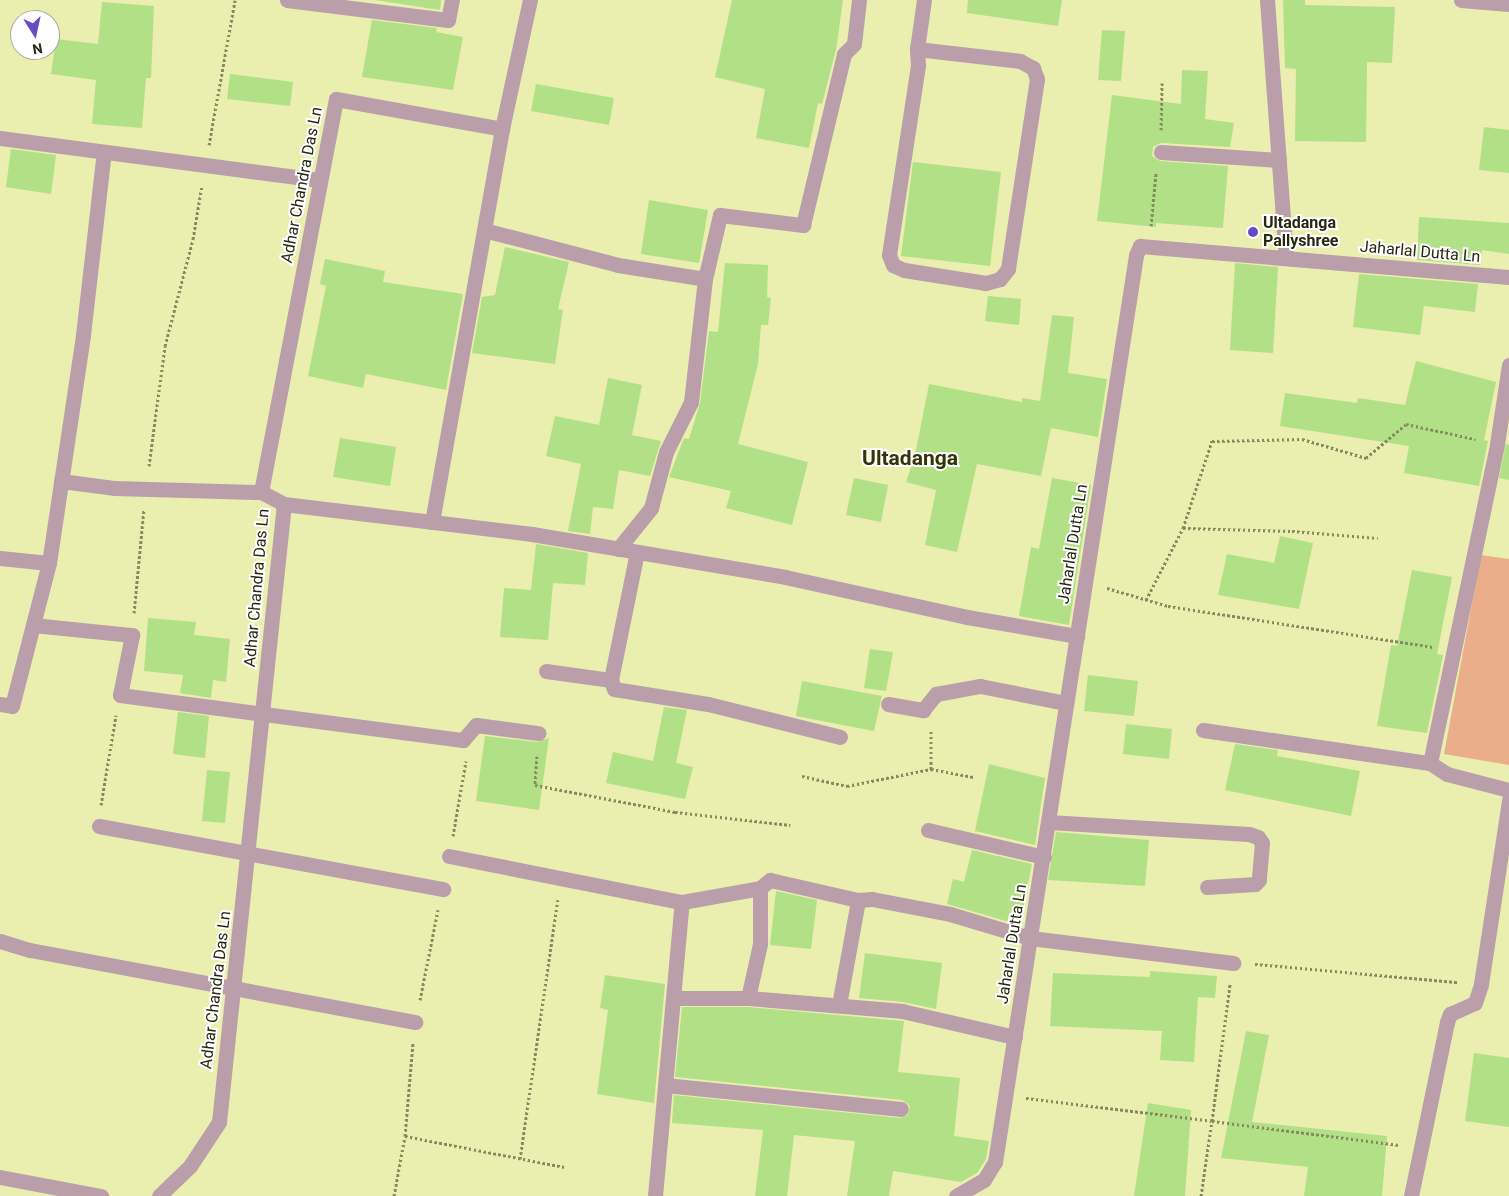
<!DOCTYPE html>
<style>
body{margin:0}
#map{position:relative;width:1509px;height:1196px;overflow:hidden;background:#eaeeaf;font-family:Roboto,sans-serif}
div>[style]{position:absolute}
[style*='--x']{left:calc(var(--x)*1px);top:calc(var(--y)*1px);width:calc(var(--w)*1px);rotate:calc(var(--a)*1deg)}
.green>*{inset:0;background:#eaae8b}
.building>*{inset:0;background:#b2e087}
.path>*{height:3px;margin-top:-1.5px;transform-origin:0;background:repeating-linear-gradient(90deg,#878a5f 0 2.5px,transparent 0 5px)}
.service>*{height:15px;margin:-7.5px;padding:0 7.5px;transform-origin:7.5px;border-radius:7.5px;background:#ba9eaa}
.minor>*{height:15px;margin:-7.5px;padding:0 7.5px;transform-origin:7.5px;border-radius:7.5px;background:#ba9eaa}
.dots>*{width:14px;height:14px;translate:-50% -50%;box-sizing:border-box;border:2px solid #fff;border-radius:50%}
span{translate:-50% -50%;white-space:nowrap;text-align:center;line-height:1.15;-webkit-text-stroke:4px #fff;paint-order:stroke}
.street-label{font-size:16px;color:#272810}
.poi-label{font-size:16px;color:#272810;font-weight:700}
.left{translate:0 -50%;text-align:left}
.district-label{font-size:21px;color:#333404;font-weight:700}
.north{position:absolute;left:10px;top:10px;width:50px;height:50px;box-sizing:border-box;background:#fff;border:1px solid #a9a99f;border-radius:50%;rotate:170deg;font-size:14px;font-weight:700;line-height:20px;text-align:center;color:#272810}
.north::after{content:'';display:block;margin:auto;width:18px;height:22px;background:#6b4bc4;clip-path:polygon(50% 0,100% 100%,50% 72%,0 100%)}
</style>
<div id="map">
<div class="green">
<div style="clip-path:polygon(1481px 555px,1509px 559px,1509px 765px,1444px 754px)"></div>
</div>
<div class="building">
<div style="clip-path:polygon(375px 0,441px 0,440px 10px)"></div>
<div style="clip-path:polygon(732px 0,843px 0,836px 50px,822px 104px,818px 103px,809px 148px,756px 138px,765px 89px,715px 77px)"></div>
<div style="clip-path:polygon(968px 0,1062px 0,1058px 26px,967px 13px)"></div>
<div style="clip-path:polygon(1283px 0,1305px 0,1305px 5px,1395px 7px,1392px 63px,1367px 62px,1366px 142px,1295px 141px,1296px 69px,1285px 68px)"></div>
<div style="clip-path:polygon(102px 2px,154px 6px,151px 78px,146px 78px,142px 128px,92px 124px,96px 80px,51px 74px,56px 39px,98px 44px)"></div>
<div style="clip-path:polygon(372px 20px,437px 28px,436px 32px,463px 37px,453px 90px,362px 77px)"></div>
<div style="clip-path:polygon(1102px 30px,1125px 31px,1121px 81px,1098px 80px)"></div>
<div style="clip-path:polygon(1182px 70px,1208px 71px,1205px 119px,1234px 123px,1230px 147px,1161px 143px,1153px 147px,1152px 156px,1160px 161px,1228px 166px,1223px 228px,1156px 223px,1156px 227px,1097px 221px,1112px 95px,1181px 104px)"></div>
<div style="clip-path:polygon(230px 74px,293px 82px,290px 106px,227px 99px)"></div>
<div style="clip-path:polygon(536px 84px,614px 98px,609px 125px,531px 111px)"></div>
<div style="clip-path:polygon(1484px 127px,1509px 130px,1509px 173px,1479px 170px)"></div>
<div style="clip-path:polygon(11px 149px,56px 155px,51px 194px,6px 187px)"></div>
<div style="clip-path:polygon(913px 162px,1001px 172px,990px 266px,901px 256px)"></div>
<div style="clip-path:polygon(649px 200px,708px 210px,699px 263px,641px 254px)"></div>
<div style="clip-path:polygon(1419px 217px,1509px 223px,1509px 254px,1482px 250px,1480px 265px,1417px 260px)"></div>
<div style="clip-path:polygon(505px 247px,569px 262px,558px 309px,563px 310px,555px 364px,472px 353px,482px 297px,495px 295px)"></div>
<div style="clip-path:polygon(325px 259px,385px 271px,383px 282px,463px 294px,446px 390px,366px 374px,363px 388px,308px 376px,326px 286px,320px 284px)"></div>
<div style="clip-path:polygon(725px 263px,768px 265px,767px 297px,771px 298px,768px 325px,761px 325px,758px 364px,738px 444px,808px 462px,792px 525px,726px 508px,731px 491px,669px 477px,684px 438px,689px 439px,700px 403px,709px 331px,718px 332px)"></div>
<div style="clip-path:polygon(1235px 263px,1278px 267px,1273px 353px,1230px 350px)"></div>
<div style="clip-path:polygon(1359px 274px,1478px 284px,1475px 312px,1424px 306px,1420px 335px,1353px 327px)"></div>
<div style="clip-path:polygon(988px 296px,1021px 299px,1019px 325px,985px 321px)"></div>
<div style="clip-path:polygon(1052px 315px,1074px 317px,1068px 373px,1107px 379px,1098px 437px,1051px 428px,1041px 476px,977px 464px,957px 552px,925px 545px,936px 490px,906px 482px,915px 455px,929px 384px,1022px 402px,1022px 398px,1040px 401px)"></div>
<div style="clip-path:polygon(1416px 361px,1496px 382px,1484px 440px,1488px 441px,1479px 486px,1404px 473px,1409px 446px,1280px 426px,1285px 393px,1357px 403px,1358px 398px,1405px 405px)"></div>
<div style="clip-path:polygon(608px 378px,642px 385px,632px 435px,661px 441px,650px 476px,619px 470px,613px 509px,593px 507px,590px 534px,568px 531px,581px 464px,546px 456px,555px 416px,599px 425px)"></div>
<div style="clip-path:polygon(340px 438px,396px 447px,390px 486px,333px 477px)"></div>
<div style="clip-path:polygon(1506px 444px,1509px 445px,1509px 480px,1499px 478px)"></div>
<div style="clip-path:polygon(854px 478px,888px 485px,881px 522px,846px 515px)"></div>
<div style="clip-path:polygon(1052px 478px,1091px 485px,1069px 625px,1019px 616px,1031px 547px,1039px 549px)"></div>
<div style="clip-path:polygon(1280px 536px,1313px 543px,1299px 609px,1218px 595px,1227px 554px,1274px 563px)"></div>
<div style="clip-path:polygon(536px 544px,588px 553px,585px 585px,553px 583px,548px 640px,500px 637px,504px 588px,531px 590px)"></div>
<div style="clip-path:polygon(1412px 570px,1452px 577px,1437px 654px,1443px 655px,1427px 733px,1377px 726px,1391px 645px,1397px 646px)"></div>
<div style="clip-path:polygon(148px 618px,196px 622px,194px 635px,230px 639px,226px 682px,213px 680px,211px 698px,180px 693px,183px 675px,144px 671px)"></div>
<div style="clip-path:polygon(870px 649px,893px 652px,886px 691px,864px 688px)"></div>
<div style="clip-path:polygon(1088px 675px,1138px 681px,1134px 716px,1084px 711px)"></div>
<div style="clip-path:polygon(802px 681px,882px 696px,874px 731px,796px 716px)"></div>
<div style="clip-path:polygon(664px 707px,687px 710px,676px 763px,693px 767px,685px 799px,606px 783px,613px 752px,653px 761px)"></div>
<div style="clip-path:polygon(178px 712px,209px 716px,205px 758px,173px 754px)"></div>
<div style="clip-path:polygon(1126px 724px,1172px 729px,1169px 759px,1123px 754px)"></div>
<div style="clip-path:polygon(485px 736px,537px 742px,549px 738px,539px 810px,476px 801px)"></div>
<div style="clip-path:polygon(1235px 744px,1278px 750px,1277px 756px,1360px 771px,1351px 816px,1225px 790px)"></div>
<div style="clip-path:polygon(989px 764px,1045px 778px,1035px 845px,975px 831px)"></div>
<div style="clip-path:polygon(207px 770px,230px 772px,225px 823px,202px 821px)"></div>
<div style="clip-path:polygon(1056px 832px,1149px 840px,1145px 886px,1048px 880px)"></div>
<div style="clip-path:polygon(972px 850px,1032px 864px,1020px 925px,947px 904px,953px 879px,964px 882px)"></div>
<div style="clip-path:polygon(776px 891px,817px 900px,811px 949px,770px 945px)"></div>
<div style="clip-path:polygon(865px 953px,942px 963px,936px 1009px,903px 1002px,859px 998px)"></div>
<div style="clip-path:polygon(1150px 971px,1217px 976px,1215px 998px,1198px 997px,1194px 1062px,1160px 1060px,1162px 1031px,1050px 1026px,1053px 973px,1150px 977px)"></div>
<div style="clip-path:polygon(605px 975px,665px 984px,654px 1103px,597px 1094px,608px 1010px,600px 1008px)"></div>
<div style="clip-path:polygon(682px 1007px,748px 1007px,904px 1021px,898px 1072px,960px 1078px,954px 1136px,989px 1141px,986px 1159px,977px 1173px,961px 1182px,893px 1171px,889px 1196px,847px 1196px,855px 1141px,794px 1135px,787px 1196px,755px 1196px,763px 1130px,672px 1123px,674px 1095px,900px 1118px,908px 1115px,910px 1106px,902px 1100px,675px 1077px)"></div>
<div style="clip-path:polygon(1246px 1031px,1269px 1035px,1252px 1122px,1387px 1136px,1382px 1196px,1304px 1196px,1308px 1167px,1221px 1158px)"></div>
<div style="clip-path:polygon(1474px 1053px,1509px 1058px,1509px 1127px,1465px 1121px)"></div>
<div style="clip-path:polygon(1148px 1103px,1191px 1110px,1185px 1196px,1134px 1196px)"></div>
</div>
<div class="path">
<div style="--x:1161;--y:130;--w:47;--a:-88.8"></div>
<div style="--x:209;--y:145;--w:147;--a:-79.8"></div>
<div style="--x:1151;--y:226;--w:53;--a:-84.6"></div>
<div style="--x:149;--y:466;--w:121;--a:-82.4"></div>
<div style="--x:165;--y:346;--w:111;--a:-75.3"></div>
<div style="--x:193;--y:239;--w:55;--a:-80.5"></div>
<div style="--x:1183;--y:528;--w:109;--a:1.6"></div>
<div style="--x:1292;--y:531;--w:86;--a:4.7"></div>
<div style="--x:1107;--y:588;--w:64;--a:16.4"></div>
<div style="--x:1168;--y:606;--w:268;--a:8.8"></div>
<div style="--x:1146;--y:600;--w:81;--a:-62.8"></div>
<div style="--x:1183;--y:528;--w:92;--a:-71.6"></div>
<div style="--x:1212;--y:441;--w:90;--a:-1.3"></div>
<div style="--x:1302;--y:439;--w:67;--a:16.5"></div>
<div style="--x:1366;--y:458;--w:52;--a:-40.4"></div>
<div style="--x:1406;--y:424;--w:71;--a:12.3"></div>
<div style="--x:134;--y:613;--w:104;--a:-84.5"></div>
<div style="--x:537;--y:756;--w:29;--a:94"></div>
<div style="--x:535;--y:785;--w:143;--a:10.9"></div>
<div style="--x:675;--y:812;--w:116;--a:6.4"></div>
<div style="--x:931;--y:769;--w:40;--a:-90"></div>
<div style="--x:802;--y:776;--w:46;--a:12.5"></div>
<div style="--x:847;--y:786;--w:86;--a:-11.4"></div>
<div style="--x:931;--y:769;--w:43;--a:10.8"></div>
<div style="--x:101;--y:805;--w:91;--a:-80.5"></div>
<div style="--x:453;--y:836;--w:76;--a:-80.2"></div>
<div style="--x:1255;--y:964;--w:204;--a:5.1"></div>
<div style="--x:420;--y:1000;--w:92;--a:-78.7"></div>
<div style="--x:1026;--y:1098;--w:187;--a:7"></div>
<div style="--x:1212;--y:1121;--w:138;--a:-82.5"></div>
<div style="--x:405;--y:1136;--w:162;--a:11"></div>
<div style="--x:520;--y:1159;--w:262;--a:-81.7"></div>
<div style="--x:394;--y:1196;--w:61;--a:-79.6"></div>
<div style="--x:405;--y:1136;--w:93;--a:-85.1"></div>
<div style="--x:1201;--y:1196;--w:76;--a:-81.7"></div>
<div style="--x:1212;--y:1121;--w:189;--a:7.3"></div>
</div>
<div class="service">
<div style="--x:287;--y:0;--w:162;--a:7.1"></div>
<div style="--x:448;--y:20;--w:20;--a:-79"></div>
<div style="--x:0;--y:138;--w:323;--a:7.5"></div>
<div style="--x:1161;--y:152;--w:118;--a:3.9"></div>
<div style="--x:61;--y:481;--w:53;--a:7.5"></div>
<div style="--x:114;--y:488;--w:147;--a:1.6"></div>
<div style="--x:637;--y:552;--w:131;--a:101.5"></div>
<div style="--x:611;--y:680;--w:9;--a:72"></div>
<div style="--x:614;--y:689;--w:95;--a:9.1"></div>
<div style="--x:708;--y:704;--w:136;--a:14"></div>
<div style="--x:0;--y:558;--w:49;--a:5.8"></div>
<div style="--x:33;--y:625;--w:100;--a:5.8"></div>
<div style="--x:132;--y:635;--w:61;--a:101.3"></div>
<div style="--x:120;--y:695;--w:346;--a:7.5"></div>
<div style="--x:463;--y:740;--w:20;--a:-49"></div>
<div style="--x:476;--y:725;--w:63;--a:7.4"></div>
<div style="--x:546;--y:671;--w:66;--a:7.9"></div>
<div style="--x:0;--y:704;--w:12;--a:9"></div>
<div style="--x:12;--y:706;--w:148;--a:-75.5"></div>
<div style="--x:49;--y:563;--w:231;--a:-81.5"></div>
<div style="--x:83;--y:335;--w:184;--a:-83.5"></div>
<div style="--x:888;--y:704;--w:36;--a:10"></div>
<div style="--x:923;--y:710;--w:21;--a:-51"></div>
<div style="--x:936;--y:694;--w:45;--a:-10.3"></div>
<div style="--x:980;--y:686;--w:88;--a:11.2"></div>
<div style="--x:99;--y:826;--w:350;--a:10.4"></div>
<div style="--x:928;--y:830;--w:119;--a:13.1"></div>
<div style="--x:449;--y:856;--w:237;--a:11.2"></div>
<div style="--x:682;--y:902;--w:79;--a:-10.2"></div>
<div style="--x:760;--y:888;--w:13;--a:-39"></div>
<div style="--x:770;--y:880;--w:90;--a:12.8"></div>
<div style="--x:858;--y:900;--w:14;--a:-4"></div>
<div style="--x:872;--y:899;--w:79;--a:10.9"></div>
<div style="--x:950;--y:914;--w:84;--a:16.7"></div>
<div style="--x:0;--y:941;--w:31;--a:17"></div>
<div style="--x:30;--y:950;--w:392;--a:10.6"></div>
<div style="--x:674;--y:998;--w:74;--a:0"></div>
<div style="--x:748;--y:998;--w:155;--a:4.8"></div>
<div style="--x:902;--y:1011;--w:116;--a:13"></div>
<div style="--x:748;--y:998;--w:55;--a:-77.5"></div>
<div style="--x:760;--y:944;--w:56;--a:-90"></div>
<div style="--x:839;--y:1005;--w:107;--a:-79.7"></div>
<div style="--x:665;--y:1085;--w:237;--a:5.8"></div>
<div style="--x:0;--y:1177;--w:103;--a:10.7"></div>
<div style="--x:159;--y:1196;--w:43;--a:-44.1"></div>
<div style="--x:190;--y:1166;--w:53;--a:-56.6"></div>
<div style="--x:219;--y:1122;--w:621;--a:-84"></div>
<div style="--x:284;--y:504;--w:250;--a:6.9"></div>
<div style="--x:532;--y:534;--w:257;--a:9.6"></div>
<div style="--x:785;--y:577;--w:186;--a:12.4"></div>
<div style="--x:967;--y:617;--w:112;--a:9.8"></div>
<div style="--x:655;--y:1196;--w:295;--a:-84.8"></div>
</div>
<div class="minor">
<div style="--x:1267;--y:0;--w:258;--a:85.8"></div>
<div style="--x:1461;--y:0;--w:48;--a:4.8"></div>
<div style="--x:917;--y:49;--w:104;--a:6.6"></div>
<div style="--x:1020;--y:61;--w:15;--a:28"></div>
<div style="--x:1033;--y:68;--w:12;--a:70"></div>
<div style="--x:1037;--y:79;--w:192;--a:98.7"></div>
<div style="--x:1008;--y:269;--w:13;--a:129"></div>
<div style="--x:1000;--y:279;--w:15;--a:164"></div>
<div style="--x:986;--y:283;--w:83;--a:-171"></div>
<div style="--x:904;--y:270;--w:12;--a:-156"></div>
<div style="--x:893;--y:265;--w:11;--a:-112"></div>
<div style="--x:889;--y:255;--w:192;--a:-81.3"></div>
<div style="--x:918;--y:65;--w:16;--a:-94"></div>
<div style="--x:917;--y:49;--w:49;--a:-81.9"></div>
<div style="--x:484;--y:230;--w:138;--a:14.6"></div>
<div style="--x:618;--y:265;--w:88;--a:9.1"></div>
<div style="--x:284;--y:504;--w:26;--a:-152"></div>
<div style="--x:261;--y:492;--w:400;--a:-79.2"></div>
<div style="--x:336;--y:99;--w:169;--a:10.2"></div>
<div style="--x:502;--y:129;--w:132;--a:-77.8"></div>
<div style="--x:432;--y:522;--w:399;--a:-79.9"></div>
<div style="--x:618;--y:549;--w:53;--a:-51.2"></div>
<div style="--x:651;--y:508;--w:58;--a:-75"></div>
<div style="--x:666;--y:452;--w:56;--a:-63.4"></div>
<div style="--x:691;--y:402;--w:124;--a:-83.5"></div>
<div style="--x:705;--y:279;--w:66;--a:-76.8"></div>
<div style="--x:720;--y:215;--w:84;--a:6.9"></div>
<div style="--x:803;--y:225;--w:176;--a:-76.5"></div>
<div style="--x:844;--y:54;--w:14;--a:-45"></div>
<div style="--x:854;--y:44;--w:44;--a:-83.5"></div>
<div style="--x:1203;--y:730;--w:229;--a:8.3"></div>
<div style="--x:1430;--y:763;--w:20;--a:33"></div>
<div style="--x:1447;--y:774;--w:64;--a:14.5"></div>
<div style="--x:1430;--y:763;--w:326;--a:-78.1"></div>
<div style="--x:1497;--y:444;--w:80;--a:-81.4"></div>
<div style="--x:1048;--y:822;--w:201;--a:3.4"></div>
<div style="--x:1249;--y:834;--w:9;--a:18"></div>
<div style="--x:1258;--y:837;--w:7;--a:56"></div>
<div style="--x:1262;--y:843;--w:37;--a:95"></div>
<div style="--x:1259;--y:880;--w:6;--a:135"></div>
<div style="--x:1255;--y:884;--w:48;--a:176.4"></div>
<div style="--x:1030;--y:938;--w:205;--a:7"></div>
<div style="--x:956;--y:1196;--w:32;--a:-30"></div>
<div style="--x:984;--y:1180;--w:21;--a:-59"></div>
<div style="--x:995;--y:1162;--w:918;--a:-81.16"></div>
<div style="--x:1136;--y:255;--w:10;--a:-66"></div>
<div style="--x:1140;--y:246;--w:370;--a:4.8"></div>
<div style="--x:1411;--y:1196;--w:178;--a:-78.3"></div>
<div style="--x:1447;--y:1022;--w:9;--a:-69"></div>
<div style="--x:1450;--y:1014;--w:27;--a:-24"></div>
<div style="--x:1475;--y:1003;--w:20;--a:-72"></div>
<div style="--x:1481;--y:984;--w:186;--a:-81.3"></div>
</div>
<div class="dots">
<div style="left:1253px;top:232px;background:#6b4bc4"></div>
</div>
<div class="street-label">
<span style="left:302px;top:185px;rotate:-79deg">Adhar Chandra Das Ln</span>
<span style="left:1420px;top:252px;rotate:5deg">Jaharlal Dutta Ln</span>
<span style="left:1073px;top:544px;rotate:-81deg">Jaharlal Dutta Ln</span>
<span style="left:257px;top:588px;rotate:-85deg">Adhar Chandra Das Ln</span>
<span style="left:1012px;top:944px;rotate:-81deg">Jaharlal Dutta Ln</span>
<span style="left:216px;top:990px;rotate:-83deg">Adhar Chandra Das Ln</span>
</div>
<div class="poi-label">
<span class="left" style="left:1263px;top:232px">Ultadanga<br>Pallyshree</span>
</div>
<div class="district-label">
<span style="left:910px;top:458px">Ultadanga</span>
</div>
<div class="north">N</div>
</div>
